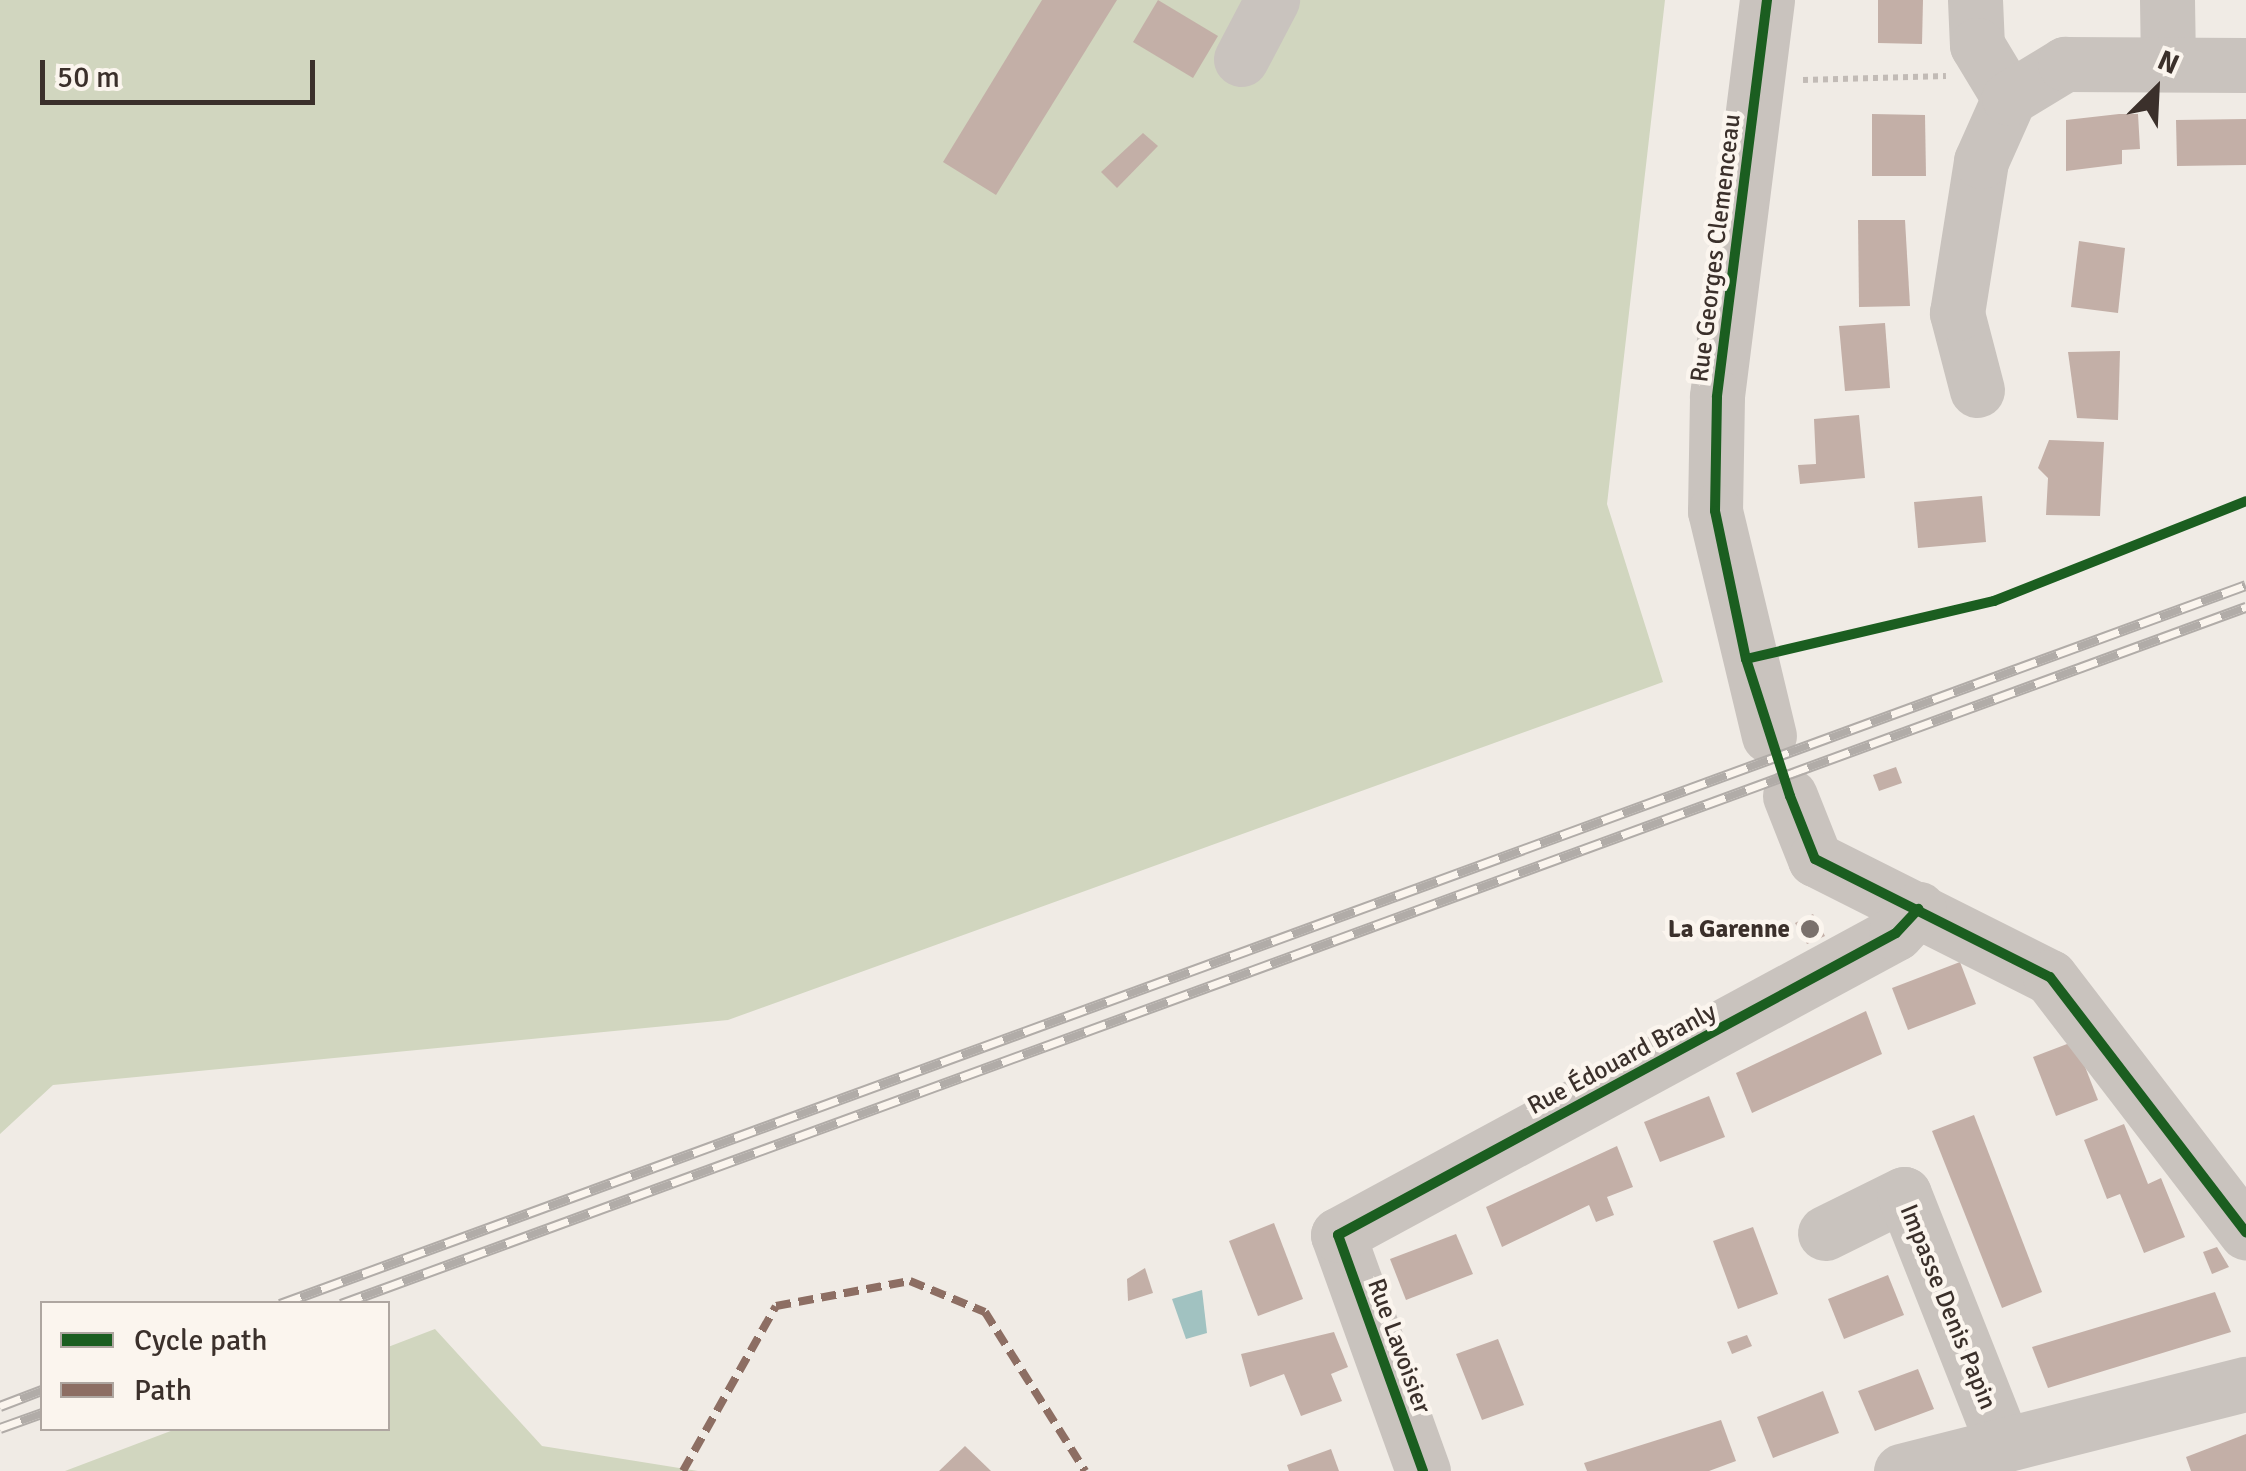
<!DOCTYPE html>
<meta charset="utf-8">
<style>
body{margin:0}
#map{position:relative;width:2246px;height:1471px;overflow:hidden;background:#f0ebe5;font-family:Signika,sans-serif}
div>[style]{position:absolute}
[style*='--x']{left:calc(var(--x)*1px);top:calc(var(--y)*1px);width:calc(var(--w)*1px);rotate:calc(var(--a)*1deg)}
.green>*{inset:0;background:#d1d6bf}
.water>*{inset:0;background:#a1c2c1}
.building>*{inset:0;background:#c3afa7}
.path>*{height:6px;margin-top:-3px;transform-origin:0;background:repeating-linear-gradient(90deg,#c2bbb6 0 5px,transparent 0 10px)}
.minor>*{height:55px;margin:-27.5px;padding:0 27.5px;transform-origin:27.5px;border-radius:27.5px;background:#c9c3be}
.rail>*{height:11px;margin-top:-5.5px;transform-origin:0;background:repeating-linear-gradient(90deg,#fbf5ee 0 22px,#b1aca8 0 44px);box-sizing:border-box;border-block:2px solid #b1aca8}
.quiet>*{height:8px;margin-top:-4px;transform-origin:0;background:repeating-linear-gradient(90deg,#8d6e63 0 15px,transparent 0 23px)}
.cycleway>*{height:10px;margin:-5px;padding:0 5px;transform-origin:5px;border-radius:5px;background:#1b5e20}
.dots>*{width:28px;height:28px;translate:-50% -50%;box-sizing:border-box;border:5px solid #fbf5ee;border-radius:50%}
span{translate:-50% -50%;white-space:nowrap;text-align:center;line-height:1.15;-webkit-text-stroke:9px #fbf5ee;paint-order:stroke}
.street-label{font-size:25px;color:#3b302b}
.poi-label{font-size:25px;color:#3b302b;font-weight:700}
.right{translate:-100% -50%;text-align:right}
.legend{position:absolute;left:40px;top:1301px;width:350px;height:130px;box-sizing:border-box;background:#fbf5ee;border:2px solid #aea6a0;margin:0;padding:12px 18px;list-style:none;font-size:30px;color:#3b302b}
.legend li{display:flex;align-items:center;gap:20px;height:50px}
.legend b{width:50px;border:2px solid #aea6a0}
.north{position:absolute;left:2106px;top:40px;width:100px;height:100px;-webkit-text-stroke:8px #fbf5ee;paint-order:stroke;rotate:24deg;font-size:28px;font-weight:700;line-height:40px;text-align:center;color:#3b302b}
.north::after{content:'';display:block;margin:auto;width:35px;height:45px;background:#3b302b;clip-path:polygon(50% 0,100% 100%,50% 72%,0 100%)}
.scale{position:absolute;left:40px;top:60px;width:275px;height:45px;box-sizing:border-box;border:5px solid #3b302b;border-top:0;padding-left:12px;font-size:30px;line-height:35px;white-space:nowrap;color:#3b302b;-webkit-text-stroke:8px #fbf5ee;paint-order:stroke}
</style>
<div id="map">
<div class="green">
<div style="clip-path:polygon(0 0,1665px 0,1607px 504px,1663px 682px,728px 1020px,53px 1085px,0 1134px)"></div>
<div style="clip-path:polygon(435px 1329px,542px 1446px,698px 1471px,65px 1471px,176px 1429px,388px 1428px,388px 1347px)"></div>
</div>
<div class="water">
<div style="clip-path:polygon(1202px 1290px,1207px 1333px,1186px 1339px,1172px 1299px)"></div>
</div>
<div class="building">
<div style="clip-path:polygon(1042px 0,1117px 0,996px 195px,943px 162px)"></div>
<div style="clip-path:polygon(1158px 0,1218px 36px,1193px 78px,1133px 42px)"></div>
<div style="clip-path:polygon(1878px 0,1923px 0,1922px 44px,1878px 43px)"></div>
<div style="clip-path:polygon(1872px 114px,1925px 115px,1926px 176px,1872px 176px)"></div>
<div style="clip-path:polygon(2119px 114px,2138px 114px,2140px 149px,2122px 150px,2122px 164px,2066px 171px,2066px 120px)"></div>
<div style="clip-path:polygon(2246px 119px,2246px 165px,2177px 166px,2176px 120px)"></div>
<div style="clip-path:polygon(1143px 133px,1158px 146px,1117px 188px,1101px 172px)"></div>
<div style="clip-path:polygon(1858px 220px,1905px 220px,1910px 306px,1859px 307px)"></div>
<div style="clip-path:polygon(2079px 241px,2125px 248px,2118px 313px,2071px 307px)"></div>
<div style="clip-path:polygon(1885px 323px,1890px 388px,1845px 391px,1839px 326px)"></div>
<div style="clip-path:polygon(2120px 351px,2118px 420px,2077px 418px,2068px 352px)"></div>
<div style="clip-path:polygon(1859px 415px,1865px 478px,1800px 484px,1798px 465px,1816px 464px,1814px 419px)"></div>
<div style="clip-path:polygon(2049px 440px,2104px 442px,2100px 516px,2046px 515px,2048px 478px,2038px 468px)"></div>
<div style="clip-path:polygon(1982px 496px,1986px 542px,1918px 548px,1914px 502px)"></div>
<div style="clip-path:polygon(1896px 767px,1902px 783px,1879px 791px,1873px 775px)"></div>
<div style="clip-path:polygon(1813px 914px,1825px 936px,1807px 944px,1795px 923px)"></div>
<div style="clip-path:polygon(1960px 962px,1976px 1004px,1908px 1030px,1892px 988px)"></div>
<div style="clip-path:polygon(1866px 1011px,1882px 1054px,1752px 1113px,1736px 1073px)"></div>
<div style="clip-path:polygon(2075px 1041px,2098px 1100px,2056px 1116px,2033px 1057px)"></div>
<div style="clip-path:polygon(1709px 1096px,1725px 1137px,1660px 1162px,1644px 1122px)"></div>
<div style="clip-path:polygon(1974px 1115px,2042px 1292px,2002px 1308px,1932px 1131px)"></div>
<div style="clip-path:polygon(2124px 1124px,2148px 1184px,2161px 1178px,2185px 1237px,2144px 1253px,2120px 1194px,2107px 1199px,2084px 1140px)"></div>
<div style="clip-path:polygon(1617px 1146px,1633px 1187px,1607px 1197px,1614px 1215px,1596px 1222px,1589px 1205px,1502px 1247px,1486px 1207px)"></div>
<div style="clip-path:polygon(1274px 1223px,1303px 1299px,1258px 1316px,1229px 1241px)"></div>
<div style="clip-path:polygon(1753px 1227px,1778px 1294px,1738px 1309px,1713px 1241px)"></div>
<div style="clip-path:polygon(1456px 1234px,1473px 1274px,1406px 1300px,1390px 1259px)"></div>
<div style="clip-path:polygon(2217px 1247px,2229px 1267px,2212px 1274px,2203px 1252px)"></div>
<div style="clip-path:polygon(1145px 1268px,1153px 1293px,1128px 1301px,1127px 1279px)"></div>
<div style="clip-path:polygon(1888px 1275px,1904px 1315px,1844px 1339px,1828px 1299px)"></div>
<div style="clip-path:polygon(2215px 1292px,2231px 1332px,2048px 1388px,2032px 1347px)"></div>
<div style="clip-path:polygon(1334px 1332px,1348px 1367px,1331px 1374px,1342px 1401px,1301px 1416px,1284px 1374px,1250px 1387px,1241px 1354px)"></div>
<div style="clip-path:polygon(1747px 1335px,1752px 1346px,1732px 1354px,1727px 1342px)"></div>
<div style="clip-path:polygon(1498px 1339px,1524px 1405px,1482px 1420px,1456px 1354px)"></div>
<div style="clip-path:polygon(1918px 1369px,1934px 1409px,1875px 1431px,1858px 1391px)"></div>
<div style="clip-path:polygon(1823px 1391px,1839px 1433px,1773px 1458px,1757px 1417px)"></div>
<div style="clip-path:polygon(1721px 1420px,1736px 1461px,1709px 1471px,1587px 1471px,1584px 1463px)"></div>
<div style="clip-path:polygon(2246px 1434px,2246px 1471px,2191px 1471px,2186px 1457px)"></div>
<div style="clip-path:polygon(965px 1446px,991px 1471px,939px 1471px)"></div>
<div style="clip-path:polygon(1331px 1449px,1339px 1471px,1289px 1471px,1287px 1465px)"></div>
</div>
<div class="path">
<div style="--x:1803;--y:80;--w:143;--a:-1.6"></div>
</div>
<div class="minor">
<div style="--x:1767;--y:0;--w:400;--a:97.2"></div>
<div style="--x:1717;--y:397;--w:114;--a:91"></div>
<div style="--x:1715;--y:511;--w:231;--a:76.5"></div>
<div style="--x:1975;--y:0;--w:45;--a:87.5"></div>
<div style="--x:1977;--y:45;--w:62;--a:58.9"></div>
<div style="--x:2167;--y:0;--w:64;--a:89.1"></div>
<div style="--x:1241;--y:59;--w:67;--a:-62.3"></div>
<div style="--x:1977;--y:390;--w:80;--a:-104.6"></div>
<div style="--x:1957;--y:313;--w:154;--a:-81"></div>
<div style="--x:1981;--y:161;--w:69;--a:-66"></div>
<div style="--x:2009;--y:98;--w:66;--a:-31.3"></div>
<div style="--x:2065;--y:64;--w:181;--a:0.3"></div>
<div style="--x:1790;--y:796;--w:68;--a:68.4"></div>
<div style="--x:1815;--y:859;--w:263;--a:26.7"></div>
<div style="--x:2050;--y:977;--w:322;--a:52.5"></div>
<div style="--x:1825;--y:1233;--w:88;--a:-26.3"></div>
<div style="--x:1904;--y:1194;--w:269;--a:68.4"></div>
<div style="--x:1423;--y:1471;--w:251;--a:-109.8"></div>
<div style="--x:1338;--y:1235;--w:634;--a:-28.42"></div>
<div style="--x:1896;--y:933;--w:33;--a:-47"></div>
<div style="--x:1901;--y:1471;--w:356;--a:-14.2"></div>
</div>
<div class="rail">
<div style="--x:280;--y:1304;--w:2093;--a:-20.09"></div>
<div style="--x:341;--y:1304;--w:2029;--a:-20.1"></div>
<div style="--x:0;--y:1406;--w:45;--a:-20.9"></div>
<div style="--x:0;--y:1428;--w:45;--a:-19.7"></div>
</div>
<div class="quiet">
<div style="--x:683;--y:1471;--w:189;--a:-60.6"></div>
<div style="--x:776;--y:1306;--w:136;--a:-10.6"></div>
<div style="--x:910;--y:1281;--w:81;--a:22.5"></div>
<div style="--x:985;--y:1312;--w:188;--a:57.8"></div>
</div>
<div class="cycleway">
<div style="--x:1767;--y:0;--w:400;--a:97.2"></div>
<div style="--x:1717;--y:397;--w:114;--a:91"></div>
<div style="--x:1715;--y:511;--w:151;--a:78.2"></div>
<div style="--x:1746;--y:659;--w:144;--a:72.2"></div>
<div style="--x:1790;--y:796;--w:68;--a:68.4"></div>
<div style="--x:1815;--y:859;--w:263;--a:26.7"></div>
<div style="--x:2050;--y:977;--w:322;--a:52.5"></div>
<div style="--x:1746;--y:659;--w:255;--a:-13.2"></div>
<div style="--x:1994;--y:601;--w:271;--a:-21.6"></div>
<div style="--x:1423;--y:1471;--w:251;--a:-109.8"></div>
<div style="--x:1338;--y:1235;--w:634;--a:-28.42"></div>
<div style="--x:1896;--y:933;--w:33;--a:-47"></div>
</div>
<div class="dots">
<div style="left:1810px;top:929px;background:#7a716c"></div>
</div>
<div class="street-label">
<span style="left:1716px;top:248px;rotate:-83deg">Rue Georges Clemenceau</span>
<span style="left:1622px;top:1059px;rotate:-28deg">Rue Édouard Branly</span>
<span style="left:1948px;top:1307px;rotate:68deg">Impasse Denis Papin</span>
<span style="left:1399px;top:1346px;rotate:70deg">Rue Lavoisier</span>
</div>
<div class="poi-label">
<span class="right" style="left:1790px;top:929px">La Garenne</span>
</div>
<ul class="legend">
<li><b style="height:12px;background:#1b5e20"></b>Cycle path</li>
<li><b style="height:12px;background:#8d6e63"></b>Path</li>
</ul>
<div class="north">N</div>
<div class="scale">50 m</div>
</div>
